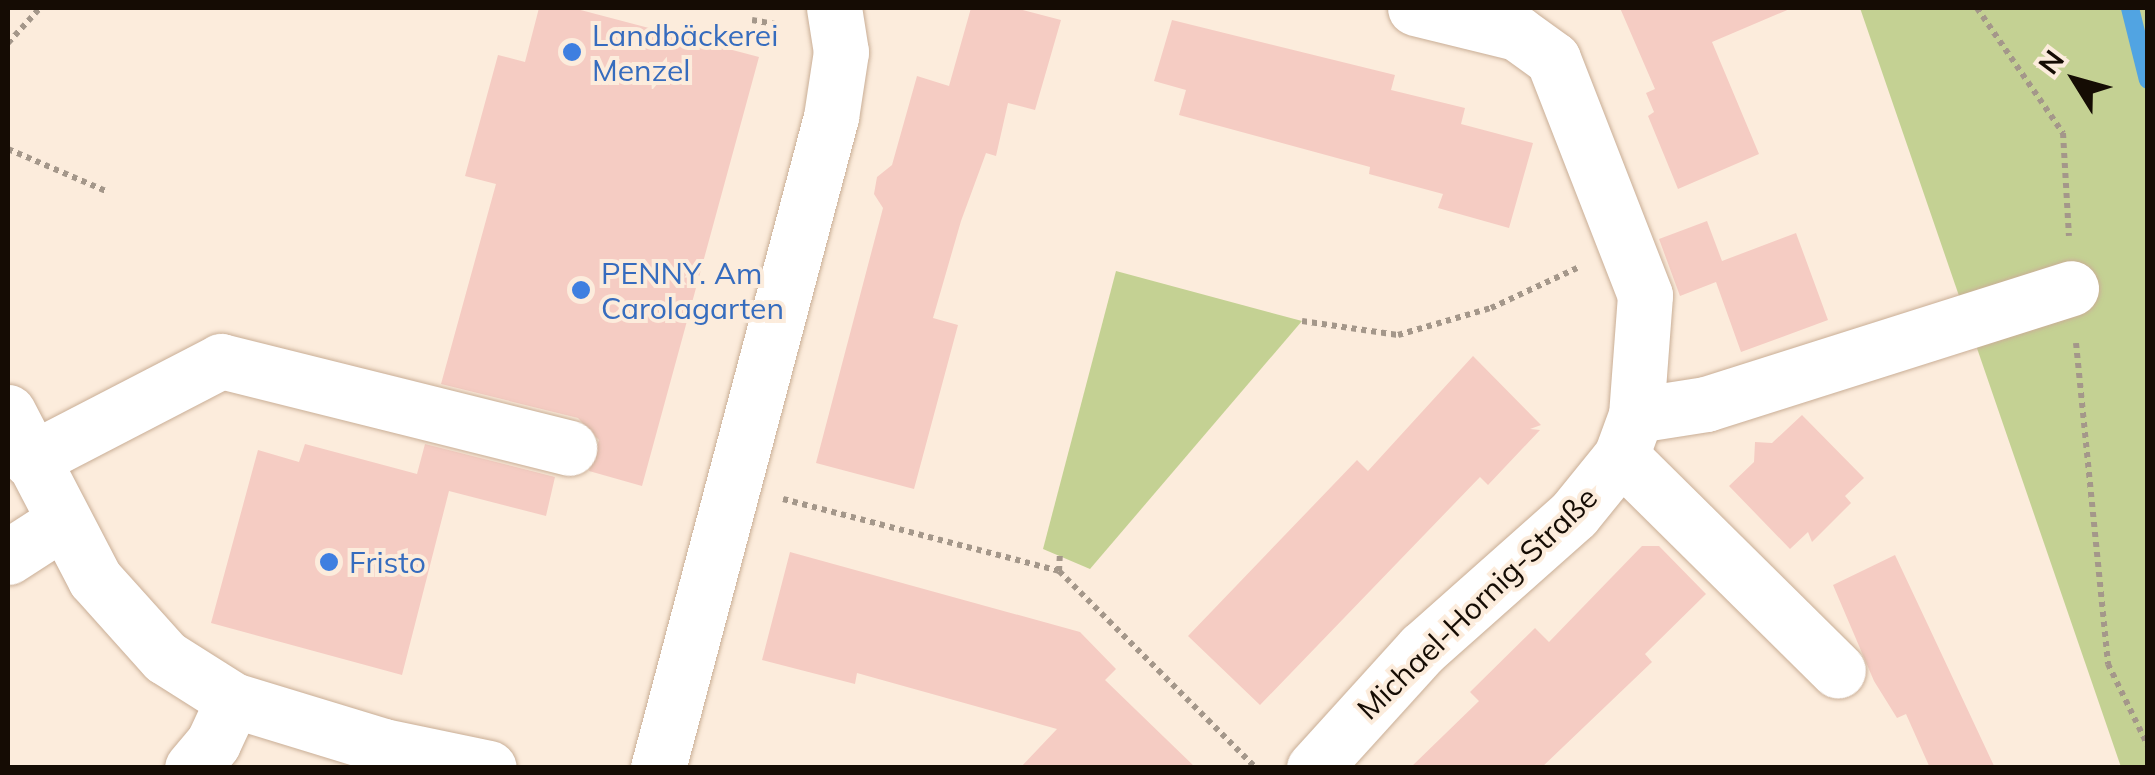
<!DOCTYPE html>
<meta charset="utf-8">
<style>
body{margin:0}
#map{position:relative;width:2155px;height:775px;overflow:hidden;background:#fcecdc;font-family:Mulish,sans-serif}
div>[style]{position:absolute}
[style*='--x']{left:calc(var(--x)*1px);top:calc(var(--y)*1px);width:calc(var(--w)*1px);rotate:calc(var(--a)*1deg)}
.green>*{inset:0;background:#c4d193}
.stream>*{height:18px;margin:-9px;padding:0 9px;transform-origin:9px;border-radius:9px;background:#51a4e2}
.building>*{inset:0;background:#f5ccc3}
.path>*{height:6px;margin-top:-3px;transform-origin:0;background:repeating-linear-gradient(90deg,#a4978a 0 5px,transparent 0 10px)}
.roads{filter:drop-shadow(0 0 2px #c9ae96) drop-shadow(0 0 2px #c9ae96)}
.minor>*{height:55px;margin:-27.5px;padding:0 27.5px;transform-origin:27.5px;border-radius:27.5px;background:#fff}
.dots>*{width:28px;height:28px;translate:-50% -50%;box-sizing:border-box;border:5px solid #fcecdc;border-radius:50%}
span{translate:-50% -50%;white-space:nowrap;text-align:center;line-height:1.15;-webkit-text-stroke:8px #fcecdc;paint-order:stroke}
.shop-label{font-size:30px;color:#366cbe}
.left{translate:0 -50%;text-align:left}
.street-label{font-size:30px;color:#150c04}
.frame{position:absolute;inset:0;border:10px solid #150c04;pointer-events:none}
.north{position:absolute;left:2025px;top:30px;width:100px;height:100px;-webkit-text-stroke:8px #fcecdc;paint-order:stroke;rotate:307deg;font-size:28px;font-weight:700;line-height:40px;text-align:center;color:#150c04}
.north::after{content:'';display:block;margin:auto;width:35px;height:45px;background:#150c04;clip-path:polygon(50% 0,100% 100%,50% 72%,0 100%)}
</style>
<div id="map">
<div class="green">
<div style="clip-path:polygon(1860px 8px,2147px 8px,2147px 767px,2121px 767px)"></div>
<div style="clip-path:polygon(1116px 271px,1302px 321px,1090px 569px,1043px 549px)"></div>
</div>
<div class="stream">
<div style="--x:2130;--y:8;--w:74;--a:76"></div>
</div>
<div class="building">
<div style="clip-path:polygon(539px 8px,573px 8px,759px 57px,642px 486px,589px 471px,599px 440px,578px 418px,441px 384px,496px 184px,465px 176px,498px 55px,525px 62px)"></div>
<div style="clip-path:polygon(971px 8px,1015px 8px,1061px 20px,1035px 110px,1008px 103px,996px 156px,986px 153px,961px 221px,933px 318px,958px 325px,914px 489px,816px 463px,883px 208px,874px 194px,877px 177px,892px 165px,917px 76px,949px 86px)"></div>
<div style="clip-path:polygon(1620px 8px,1792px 8px,1712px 42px,1759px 154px,1678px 189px,1648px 116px,1654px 112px,1646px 93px,1655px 89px)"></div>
<div style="clip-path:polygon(1172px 20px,1395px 75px,1391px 90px,1465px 108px,1461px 124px,1533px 143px,1509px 228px,1438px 208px,1443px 194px,1369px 174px,1370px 167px,1179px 115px,1186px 90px,1154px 81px)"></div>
<div style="clip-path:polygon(1707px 221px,1722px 261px,1796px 233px,1828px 320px,1741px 352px,1716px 282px,1680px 296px,1659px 239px)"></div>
<div style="clip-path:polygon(1473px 356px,1541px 425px,1530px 429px,1540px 430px,1488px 485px,1480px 477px,1260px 705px,1188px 636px,1357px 460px,1368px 471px)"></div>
<div style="clip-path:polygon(1802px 415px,1864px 478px,1845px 496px,1851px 503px,1812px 542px,1808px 532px,1790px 549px,1729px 486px,1754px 462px,1755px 442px,1772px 443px)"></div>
<div style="clip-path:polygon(305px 444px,417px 474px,425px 444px,555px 477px,546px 516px,449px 491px,402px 675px,211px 623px,258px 450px,299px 462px)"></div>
<div style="clip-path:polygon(1642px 546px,1659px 546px,1706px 594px,1645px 654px,1652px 662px,1541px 768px,1410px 768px,1479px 701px,1470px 692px,1535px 628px,1549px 642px)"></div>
<div style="clip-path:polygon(790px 552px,1080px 632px,1116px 669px,1105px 680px,1196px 768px,1020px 768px,1057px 729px,857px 673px,855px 684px,762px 660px)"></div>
<div style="clip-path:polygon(1895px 555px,1927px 623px,1995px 768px,1930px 768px,1906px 714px,1897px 718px,1874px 681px,1833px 585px)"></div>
</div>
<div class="path">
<div style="--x:1977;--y:8;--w:152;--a:55.5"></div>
<div style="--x:2063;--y:133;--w:103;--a:86.7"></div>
<div style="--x:752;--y:20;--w:29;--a:10"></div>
<div style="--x:8;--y:43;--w:47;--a:-47.6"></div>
<div style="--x:8;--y:149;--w:109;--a:23.3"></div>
<div style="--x:1302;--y:321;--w:97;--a:8.3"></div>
<div style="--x:1398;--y:335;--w:97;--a:-16.2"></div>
<div style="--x:1491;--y:308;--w:95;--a:-24.9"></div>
<div style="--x:2076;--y:343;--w:323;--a:84.3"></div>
<div style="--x:2108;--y:664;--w:91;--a:64"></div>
<div style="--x:783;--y:499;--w:285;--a:14.6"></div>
<div style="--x:1059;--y:571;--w:279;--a:45"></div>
<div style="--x:1059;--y:571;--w:17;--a:-87"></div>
</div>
<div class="roads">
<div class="minor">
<div style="--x:8;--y:412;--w:188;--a:62.5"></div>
<div style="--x:95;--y:579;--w:105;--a:48.1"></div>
<div style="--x:165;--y:657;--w:80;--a:32.3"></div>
<div style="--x:233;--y:700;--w:157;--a:17"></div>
<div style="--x:383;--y:746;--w:108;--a:11.7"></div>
<div style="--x:1636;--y:415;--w:71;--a:-8.9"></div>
<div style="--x:1706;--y:404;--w:383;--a:-17.6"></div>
<div style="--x:1621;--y:456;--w:305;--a:44.7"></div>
<div style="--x:30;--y:460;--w:215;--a:-27.4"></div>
<div style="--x:221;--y:361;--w:359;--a:14"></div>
<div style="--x:8;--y:557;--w:64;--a:-32.9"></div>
<div style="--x:192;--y:768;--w:33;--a:-50"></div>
<div style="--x:213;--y:743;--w:47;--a:-65.1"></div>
<div style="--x:658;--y:768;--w:674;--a:-75.12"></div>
<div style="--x:831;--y:117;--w:66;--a:-81.3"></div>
<div style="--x:841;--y:52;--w:45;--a:-99"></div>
<div style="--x:1314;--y:768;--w:161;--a:-47.8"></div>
<div style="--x:1422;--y:649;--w:203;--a:-41.6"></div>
<div style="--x:1574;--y:514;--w:75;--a:-51"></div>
<div style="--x:1621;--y:456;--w:44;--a:-69.9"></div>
<div style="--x:1636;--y:415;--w:120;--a:-85.7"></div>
<div style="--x:1645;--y:295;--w:253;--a:-111.3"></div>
<div style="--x:1553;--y:59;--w:44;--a:-144.2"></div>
<div style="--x:1517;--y:33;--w:105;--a:-166.2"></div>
</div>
</div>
<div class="dots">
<div style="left:572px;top:52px;background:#3f7fe0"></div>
<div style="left:581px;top:290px;background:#3f7fe0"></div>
<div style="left:329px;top:562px;background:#3f7fe0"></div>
</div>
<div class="shop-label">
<span class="left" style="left:592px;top:52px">Landbäckerei<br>Menzel</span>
<span class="left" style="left:601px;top:290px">PENNY. Am<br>Carolagarten</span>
<span class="left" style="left:349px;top:562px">Fristo</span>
</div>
<div class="street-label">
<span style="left:1477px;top:603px;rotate:-44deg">Michael-Hornig-Straße</span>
</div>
<div class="frame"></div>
<div class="north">N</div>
</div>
